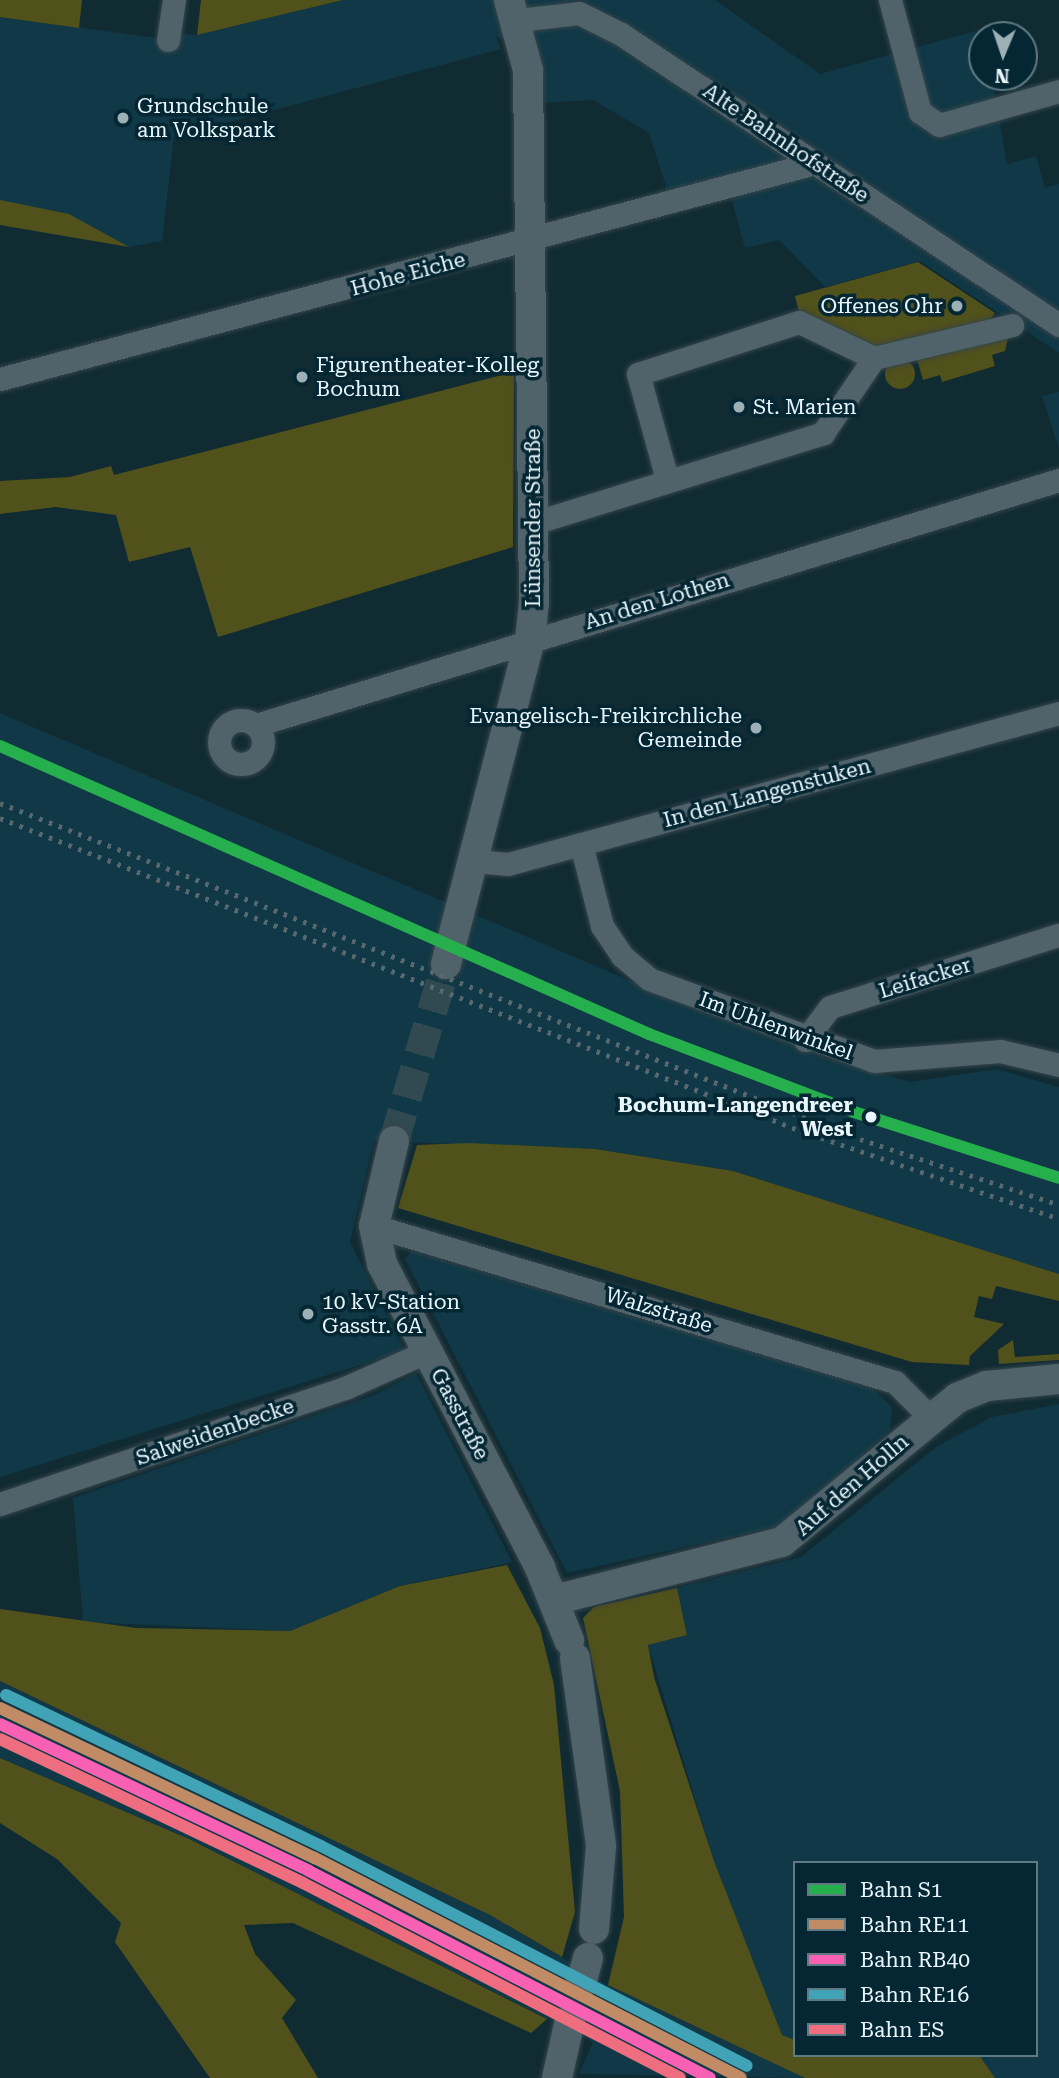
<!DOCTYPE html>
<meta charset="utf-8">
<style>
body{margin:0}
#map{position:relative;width:1059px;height:2078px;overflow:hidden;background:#112b33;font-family:"Roboto Serif",serif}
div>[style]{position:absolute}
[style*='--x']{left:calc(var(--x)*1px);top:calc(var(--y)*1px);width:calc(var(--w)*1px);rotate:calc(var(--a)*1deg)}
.built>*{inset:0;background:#103846}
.green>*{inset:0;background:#51511b}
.round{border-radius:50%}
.tertiary-tunnel>*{height:30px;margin-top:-15px;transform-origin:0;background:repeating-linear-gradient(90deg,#314a51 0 30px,transparent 0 45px)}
.roads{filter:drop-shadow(0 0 2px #36454b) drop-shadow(0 0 2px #36454b)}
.minor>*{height:23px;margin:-11.5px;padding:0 11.5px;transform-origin:11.5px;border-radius:11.5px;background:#51636a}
.minor>.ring{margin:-11.5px;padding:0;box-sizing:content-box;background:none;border:23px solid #51636a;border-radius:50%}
.tertiary>*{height:30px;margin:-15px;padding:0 15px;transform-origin:15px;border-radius:15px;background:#51636a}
.rail>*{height:5px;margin-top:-2.5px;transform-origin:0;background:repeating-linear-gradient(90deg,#57696f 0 3.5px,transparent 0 10.5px)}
.rail-1>*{height:12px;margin:-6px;padding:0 6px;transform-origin:6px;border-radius:6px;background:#26b04d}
.rail-2>*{height:12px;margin:-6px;padding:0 6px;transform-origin:6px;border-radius:6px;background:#c18c65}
.rail-3>*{height:12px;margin:-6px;padding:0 6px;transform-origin:6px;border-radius:6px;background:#f860b3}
.rail-4>*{height:12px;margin:-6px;padding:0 6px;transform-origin:6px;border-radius:6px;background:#40a3b6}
.rail-5>*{height:12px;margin:-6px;padding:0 6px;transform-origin:6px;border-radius:6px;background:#ee6d7f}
.dots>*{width:19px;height:19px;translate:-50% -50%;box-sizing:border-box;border:4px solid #052733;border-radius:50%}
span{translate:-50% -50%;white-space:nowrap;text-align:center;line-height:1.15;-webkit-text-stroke:7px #052733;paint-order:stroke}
.poi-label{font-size:21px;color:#e9f7fc}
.left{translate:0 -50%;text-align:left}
.right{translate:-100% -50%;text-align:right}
.street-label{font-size:21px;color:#e9f7fc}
.stop-label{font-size:21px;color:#e9f7fc;font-weight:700}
.legend{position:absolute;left:793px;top:1861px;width:245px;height:196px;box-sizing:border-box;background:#052733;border:2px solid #607a83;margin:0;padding:9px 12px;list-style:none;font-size:21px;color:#e9f7fc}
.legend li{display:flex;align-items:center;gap:14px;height:35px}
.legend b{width:35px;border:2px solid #607a83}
.north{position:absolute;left:968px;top:21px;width:70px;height:70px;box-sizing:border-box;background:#052733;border:2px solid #607a83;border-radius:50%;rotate:182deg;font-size:19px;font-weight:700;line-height:28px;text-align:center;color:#e9f7fc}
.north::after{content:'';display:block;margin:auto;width:24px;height:32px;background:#9db0b6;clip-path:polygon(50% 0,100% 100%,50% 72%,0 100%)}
</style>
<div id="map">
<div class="built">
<div style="clip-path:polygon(343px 0,715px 0,820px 74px,979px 30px,982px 77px,992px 77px,1007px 164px,1036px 156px,1045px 188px,1059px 184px,1059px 353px,920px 261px,825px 287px,779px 240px,745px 248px,730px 194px,674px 211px,649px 133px,593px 100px,540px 103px,514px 45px,496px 36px,501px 49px,174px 137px,162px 241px,129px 247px,0 225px,0 17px,172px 40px,173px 33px,197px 35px)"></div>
<div style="clip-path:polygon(1059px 392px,1059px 449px,1042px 396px)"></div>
<div style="clip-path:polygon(0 713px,671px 998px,841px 1063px,910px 1082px,997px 1069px,1059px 1087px,1059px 1274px,733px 1171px,595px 1149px,374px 1141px,350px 1242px,405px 1351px,0 1477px)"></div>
<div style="clip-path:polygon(411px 1251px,872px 1388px,892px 1407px,890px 1430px,786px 1525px,567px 1573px,405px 1259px)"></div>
<div style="clip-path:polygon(416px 1373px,512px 1562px,400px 1586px,290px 1631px,83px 1622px,73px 1498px,374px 1395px)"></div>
<div style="clip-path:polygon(1059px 1404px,1059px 2078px,995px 2078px,979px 2055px,1036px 2055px,1036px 1863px,795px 1863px,795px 2040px,782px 2035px,714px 1861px,648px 1645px,687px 1635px,677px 1588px,801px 1557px,936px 1447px,992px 1417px)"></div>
<div style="clip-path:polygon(0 1681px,490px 1915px,608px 1985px,805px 2078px,579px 2074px,593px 2042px,189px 1839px,0 1758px)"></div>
</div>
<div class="green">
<div style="clip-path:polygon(0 0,82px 0,79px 28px,0 17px)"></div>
<div style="clip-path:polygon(201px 0,343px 0,197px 35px)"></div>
<div style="clip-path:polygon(0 200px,69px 214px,129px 247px,0 225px)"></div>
<div style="clip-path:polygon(918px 262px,995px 313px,985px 326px,879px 348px,799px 312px,795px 296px)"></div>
<div style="clip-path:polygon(998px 337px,1008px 338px,1005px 351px,992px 355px,995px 366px,942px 382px,940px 375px,923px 380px,916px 355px)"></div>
<div class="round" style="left:885px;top:359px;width:30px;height:30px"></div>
<div style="clip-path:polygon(514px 372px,513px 547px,218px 637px,190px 547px,129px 562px,116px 515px,56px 507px,0 514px,0 481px,70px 477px,111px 466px,114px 475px)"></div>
<div style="clip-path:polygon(469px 1143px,595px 1149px,733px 1171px,1059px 1274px,1059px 1301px,996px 1286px,992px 1299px,979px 1296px,974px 1317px,1004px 1324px,970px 1356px,969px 1365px,912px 1362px,398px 1208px,417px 1145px)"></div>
<div style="clip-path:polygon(1013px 1340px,1015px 1357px,1059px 1354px,1059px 1360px,999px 1364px,998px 1350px)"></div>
<div style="clip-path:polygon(507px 1565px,540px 1628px,554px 1685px,575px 1912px,562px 1957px,490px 1915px,0 1681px,0 1609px,136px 1628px,290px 1631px,400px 1586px)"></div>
<div style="clip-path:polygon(677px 1588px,687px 1635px,648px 1645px,654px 1677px,714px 1861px,782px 2035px,795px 2040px,795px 2055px,979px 2055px,995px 2078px,805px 2078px,608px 1985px,624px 1917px,620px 1791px,583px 1618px,594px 1607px)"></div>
<div style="clip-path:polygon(0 1758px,189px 1839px,547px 2019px,531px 2033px,293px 1923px,244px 1925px,255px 1954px,296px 2000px,282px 2018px,318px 2078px,210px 2078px,115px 1942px,121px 1923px,57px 1859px,0 1823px)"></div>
</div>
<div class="tertiary-tunnel">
<div style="--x:394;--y:1141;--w:184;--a:-73.6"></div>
</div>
<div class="roads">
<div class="minor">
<div style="--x:890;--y:0;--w:116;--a:75"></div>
<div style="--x:920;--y:112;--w:23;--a:34"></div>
<div style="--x:939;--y:125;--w:125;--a:-15.8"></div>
<div style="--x:518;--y:20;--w:61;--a:-6.5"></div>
<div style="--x:579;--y:13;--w:47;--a:26.6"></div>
<div style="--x:621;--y:34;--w:526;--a:33.6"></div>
<div style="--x:168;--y:40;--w:40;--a:-81.5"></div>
<div style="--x:0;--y:379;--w:843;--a:-14.84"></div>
<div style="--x:667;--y:479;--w:109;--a:-105.4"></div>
<div style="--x:638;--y:374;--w:169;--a:-17.9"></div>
<div style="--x:799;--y:322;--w:83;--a:25.6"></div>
<div style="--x:874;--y:358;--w:142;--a:-13.4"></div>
<div style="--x:533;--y:523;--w:304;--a:-17.2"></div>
<div style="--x:823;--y:433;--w:91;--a:-55.8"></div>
<div class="ring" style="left:219px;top:720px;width:21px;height:21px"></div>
<div style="--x:256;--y:725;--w:840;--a:-16.97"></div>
<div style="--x:581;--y:844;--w:85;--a:75.6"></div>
<div style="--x:602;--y:926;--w:36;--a:56"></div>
<div style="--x:622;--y:956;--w:35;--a:40"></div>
<div style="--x:649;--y:979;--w:239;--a:20"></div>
<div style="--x:874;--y:1061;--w:126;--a:-4.5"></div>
<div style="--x:1000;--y:1051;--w:61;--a:13.3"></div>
<div style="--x:474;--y:861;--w:34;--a:5"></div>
<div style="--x:508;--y:864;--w:571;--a:-15.33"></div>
<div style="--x:805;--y:1040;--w:41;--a:-52.9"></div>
<div style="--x:830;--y:1007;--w:240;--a:-17.5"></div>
<div style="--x:374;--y:1226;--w:544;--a:16.67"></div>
<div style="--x:895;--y:1382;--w:49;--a:45"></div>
<div style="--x:0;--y:1504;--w:366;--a:-18.6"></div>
<div style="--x:347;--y:1387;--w:86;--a:-23.9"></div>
</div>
<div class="tertiary">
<div style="--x:446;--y:964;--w:335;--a:-75.5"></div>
<div style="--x:530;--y:640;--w:36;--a:-84"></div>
<div style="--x:534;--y:604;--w:534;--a:-90.64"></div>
<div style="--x:528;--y:70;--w:73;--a:-105.2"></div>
<div style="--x:394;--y:1141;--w:87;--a:103.2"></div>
<div style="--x:374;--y:1226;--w:39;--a:78"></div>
<div style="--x:382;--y:1264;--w:343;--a:62.5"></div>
<div style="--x:540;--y:1568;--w:78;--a:68.1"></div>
<div style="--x:554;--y:1600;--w:235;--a:-14.3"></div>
<div style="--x:782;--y:1542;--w:227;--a:-39.4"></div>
<div style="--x:957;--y:1398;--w:32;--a:-22"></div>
<div style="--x:987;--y:1386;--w:72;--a:-5.6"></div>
<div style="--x:575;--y:1658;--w:190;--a:82.1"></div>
<div style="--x:601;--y:1846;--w:83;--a:94.8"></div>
<div style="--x:581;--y:1984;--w:27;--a:-75"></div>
<div style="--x:557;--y:2078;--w:59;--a:-77.4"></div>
</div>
</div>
<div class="rail">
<div style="--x:0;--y:803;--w:923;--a:21.34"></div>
<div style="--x:860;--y:1139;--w:210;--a:18.3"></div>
<div style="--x:0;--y:818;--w:860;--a:21.34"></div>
<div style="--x:801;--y:1131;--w:273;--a:18.8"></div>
</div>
<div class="rail-1">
<div style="--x:0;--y:746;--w:710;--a:23.93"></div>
<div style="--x:649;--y:1034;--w:219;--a:20.8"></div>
<div style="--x:854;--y:1112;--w:215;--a:17.8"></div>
</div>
<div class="rail-2">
<div style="--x:0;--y:1708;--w:349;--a:25.5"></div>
<div style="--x:315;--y:1858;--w:479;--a:27.3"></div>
</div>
<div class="rail-3">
<div style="--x:0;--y:1724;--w:342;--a:25.4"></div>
<div style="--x:309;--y:1871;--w:451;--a:27.3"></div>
</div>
<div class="rail-4">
<div style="--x:6;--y:1695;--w:349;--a:25.6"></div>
<div style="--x:321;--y:1846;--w:479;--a:27.3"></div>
</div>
<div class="rail-5">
<div style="--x:0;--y:1739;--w:335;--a:25.4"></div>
<div style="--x:303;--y:1883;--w:424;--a:27.3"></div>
</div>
<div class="dots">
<div style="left:123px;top:118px;background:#9db0b6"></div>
<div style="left:957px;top:306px;background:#9db0b6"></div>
<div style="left:302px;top:377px;background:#9db0b6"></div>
<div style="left:739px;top:407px;background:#9db0b6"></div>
<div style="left:756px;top:728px;background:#9db0b6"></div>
<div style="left:871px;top:1117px;background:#e9f7fc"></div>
<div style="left:308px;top:1314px;background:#9db0b6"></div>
</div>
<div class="poi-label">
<span class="left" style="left:137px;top:118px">Grundschule<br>am Volkspark</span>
<span class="right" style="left:943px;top:306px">Offenes Ohr</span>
<span class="left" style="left:316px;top:377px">Figurentheater-Kolleg<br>Bochum</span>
<span class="left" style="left:753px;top:407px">St. Marien</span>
<span class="right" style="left:742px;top:728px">Evangelisch-Freikirchliche<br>Gemeinde</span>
<span class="left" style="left:322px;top:1314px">10 kV-Station<br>Gasstr. 6A</span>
</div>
<div class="street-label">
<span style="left:786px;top:143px;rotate:34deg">Alte Bahnhofstraße</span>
<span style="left:408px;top:274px;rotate:-15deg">Hohe Eiche</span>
<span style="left:533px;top:518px;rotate:-90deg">Lünsender Straße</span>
<span style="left:657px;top:601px;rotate:-17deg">An den Lothen</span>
<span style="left:767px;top:793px;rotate:-15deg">In den Langenstuken</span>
<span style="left:925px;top:978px;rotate:-17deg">Leifacker</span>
<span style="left:776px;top:1026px;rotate:20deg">Im Uhlenwinkel</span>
<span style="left:659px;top:1310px;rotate:17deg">Walzstraße</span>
<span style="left:460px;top:1414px;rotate:62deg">Gasstraße</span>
<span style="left:215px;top:1432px;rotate:-19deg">Salweidenbecke</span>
<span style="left:852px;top:1485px;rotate:-41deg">Auf den Holln</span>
</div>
<div class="stop-label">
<span class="right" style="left:853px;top:1117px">Bochum-Langendreer<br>West</span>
</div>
<ul class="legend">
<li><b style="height:9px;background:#26b04d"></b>Bahn S1</li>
<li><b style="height:9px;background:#c18c65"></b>Bahn RE11</li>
<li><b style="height:9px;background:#f860b3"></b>Bahn RB40</li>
<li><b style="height:9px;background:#40a3b6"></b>Bahn RE16</li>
<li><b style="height:9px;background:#ee6d7f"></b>Bahn ES</li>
</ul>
<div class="north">N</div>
</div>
